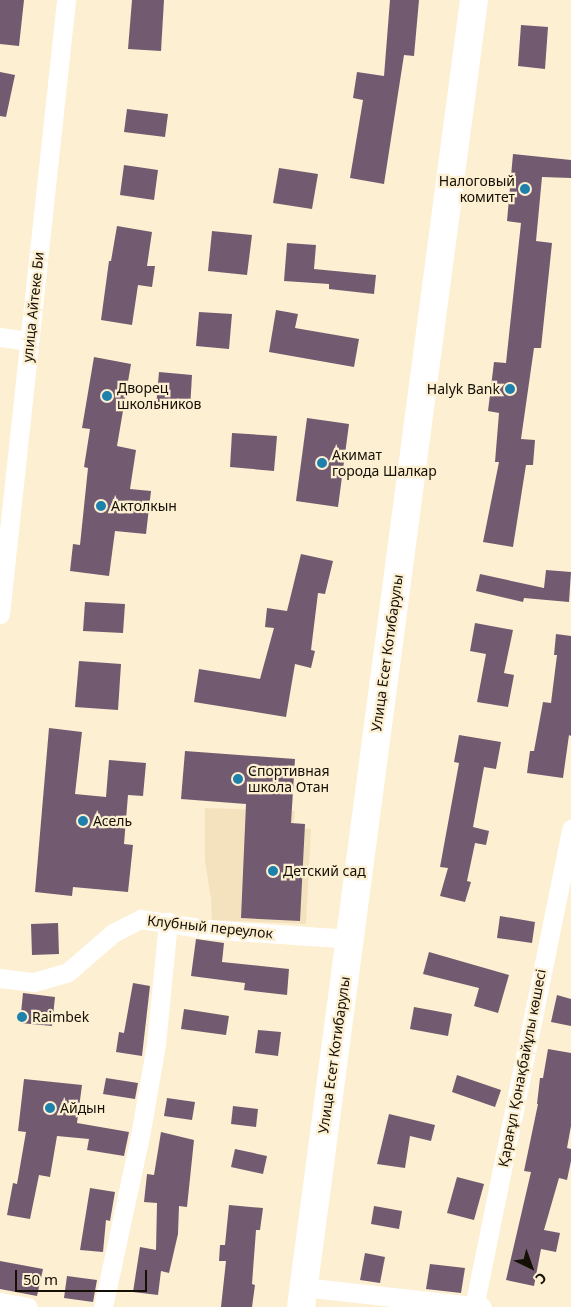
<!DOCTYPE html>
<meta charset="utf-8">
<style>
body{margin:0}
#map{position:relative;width:571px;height:1307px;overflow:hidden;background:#fdefd1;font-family:"Noto Sans",sans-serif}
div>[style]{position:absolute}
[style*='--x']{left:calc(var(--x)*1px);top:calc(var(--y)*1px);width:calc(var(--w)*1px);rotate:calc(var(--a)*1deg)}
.built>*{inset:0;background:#f4e2be}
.building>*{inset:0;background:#725b70}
.minor>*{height:19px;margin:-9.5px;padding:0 9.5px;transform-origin:9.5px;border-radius:9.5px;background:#fff}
.secondary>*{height:28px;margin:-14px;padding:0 14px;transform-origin:14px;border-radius:14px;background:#fff}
.dots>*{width:14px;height:14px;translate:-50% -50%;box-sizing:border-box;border:2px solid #fdefd1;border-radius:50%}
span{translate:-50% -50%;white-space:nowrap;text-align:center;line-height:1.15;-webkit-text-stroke:4.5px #fdefd1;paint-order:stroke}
.poi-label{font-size:14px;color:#151006}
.right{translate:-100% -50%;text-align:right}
.left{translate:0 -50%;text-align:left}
.street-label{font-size:14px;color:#151006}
.north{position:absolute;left:506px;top:1242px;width:50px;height:50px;-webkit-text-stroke:4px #fdefd1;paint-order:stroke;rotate:138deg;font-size:14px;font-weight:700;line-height:20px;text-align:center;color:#151006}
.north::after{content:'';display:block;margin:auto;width:18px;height:22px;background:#151006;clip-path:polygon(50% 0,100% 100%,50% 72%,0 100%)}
.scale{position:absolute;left:15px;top:1270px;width:132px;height:22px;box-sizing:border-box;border:2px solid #151006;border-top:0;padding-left:6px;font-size:15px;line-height:18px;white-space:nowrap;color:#151006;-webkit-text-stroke:4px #fdefd1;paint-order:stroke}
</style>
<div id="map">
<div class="built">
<div style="clip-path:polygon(205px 808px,295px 811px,293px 828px,311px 829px,306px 924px,212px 920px,211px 899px,205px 861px)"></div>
</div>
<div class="building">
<div style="clip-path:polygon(0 0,24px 0,19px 46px,0 44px)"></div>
<div style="clip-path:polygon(132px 0,164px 0,161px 51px,128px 49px)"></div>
<div style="clip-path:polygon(390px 0,419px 0,414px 56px,404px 55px,384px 184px,350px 178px,363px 100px,353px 98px,357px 72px,384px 76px)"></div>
<div style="clip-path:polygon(521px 25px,548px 27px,545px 69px,518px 66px)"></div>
<div style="clip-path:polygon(0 72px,15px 75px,6px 117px,0 116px)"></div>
<div style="clip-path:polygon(127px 109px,168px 114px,165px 137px,124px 132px)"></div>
<div style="clip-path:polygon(513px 154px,571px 160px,571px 178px,542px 177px,536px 241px,552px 243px,541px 348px,534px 348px,521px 439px,535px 440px,533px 465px,526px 465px,513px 547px,483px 542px,499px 462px,495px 462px,499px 413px,488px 411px,494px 362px,506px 363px,521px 223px,507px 221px)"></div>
<div style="clip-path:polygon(124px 165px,158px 170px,154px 200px,120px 195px)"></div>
<div style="clip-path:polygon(279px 168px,318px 174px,312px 209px,273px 203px)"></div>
<div style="clip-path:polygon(117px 226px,152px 232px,147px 266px,155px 266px,152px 287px,138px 285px,132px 325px,101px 320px,109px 261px,111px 261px)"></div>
<div style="clip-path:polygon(212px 231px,252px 235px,247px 275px,208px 271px)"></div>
<div style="clip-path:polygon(287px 243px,316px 245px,314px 269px,376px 275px,374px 294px,329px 289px,329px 284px,284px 281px)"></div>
<div style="clip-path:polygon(276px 310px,298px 314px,295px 328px,359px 339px,354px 367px,269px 352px)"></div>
<div style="clip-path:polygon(199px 312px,232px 314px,229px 349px,196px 346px)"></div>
<div style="clip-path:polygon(94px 357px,131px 364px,117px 446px,136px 450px,130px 489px,151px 491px,146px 534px,115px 531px,109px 576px,70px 571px,73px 544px,80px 545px,88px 468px,84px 467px,90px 429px,82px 428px)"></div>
<div style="clip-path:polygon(159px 372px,192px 375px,190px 409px,156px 407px)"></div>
<div style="clip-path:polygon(307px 418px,349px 424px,338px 507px,296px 501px)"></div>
<div style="clip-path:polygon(232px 433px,277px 436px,274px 471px,230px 467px)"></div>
<div style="clip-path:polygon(301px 554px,333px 561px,325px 594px,318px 593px,311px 650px,315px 651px,311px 668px,295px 664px,286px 717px,194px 702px,199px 669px,260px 679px,274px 628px,265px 627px,267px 608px,287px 611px)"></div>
<div style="clip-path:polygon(546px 570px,571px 572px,569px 602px,524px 598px,523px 602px,476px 591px,480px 574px,544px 588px)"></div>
<div style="clip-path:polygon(85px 602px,125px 604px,123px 633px,83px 631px)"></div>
<div style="clip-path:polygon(475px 623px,513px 630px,504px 673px,514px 675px,508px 707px,477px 702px,486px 654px,470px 651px)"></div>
<div style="clip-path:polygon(556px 634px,571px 636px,571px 736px,569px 735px,563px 778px,527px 773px,530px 751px,534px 751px,543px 702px,551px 703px,557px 655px,554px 655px)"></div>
<div style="clip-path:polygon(79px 661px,121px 664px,118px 710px,75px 707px)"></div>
<div style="clip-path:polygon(49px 728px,82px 732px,75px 794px,106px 797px,109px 760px,146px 763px,143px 796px,128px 795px,124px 844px,133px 845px,128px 892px,73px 887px,72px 896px,35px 892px)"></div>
<div style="clip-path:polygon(459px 735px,501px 742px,496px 769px,484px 767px,473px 827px,489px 831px,486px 845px,475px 843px,467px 881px,471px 882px,465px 902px,440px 896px,448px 868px,440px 867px,459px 763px,454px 762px)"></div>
<div style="clip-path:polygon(185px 751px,295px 759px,291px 823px,305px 824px,300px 921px,241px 918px,246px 804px,181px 799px)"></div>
<div style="clip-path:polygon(500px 916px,535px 922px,532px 943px,497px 938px)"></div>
<div style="clip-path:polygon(58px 923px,59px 954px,32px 955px,31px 924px)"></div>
<div style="clip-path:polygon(196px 939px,224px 943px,222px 962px,289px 969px,287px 995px,244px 990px,245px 983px,191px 976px)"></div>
<div style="clip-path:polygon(429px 952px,509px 975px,498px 1013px,474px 1006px,479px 988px,423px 974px)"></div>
<div style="clip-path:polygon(133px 983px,150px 986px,142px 1056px,116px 1052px,119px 1032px,124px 1033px)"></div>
<div style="clip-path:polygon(23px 993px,55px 997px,52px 1026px,20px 1023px)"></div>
<div style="clip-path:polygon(557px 995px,571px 999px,571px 1026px,551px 1022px)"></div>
<div style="clip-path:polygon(414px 1007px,452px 1014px,448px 1036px,410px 1029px)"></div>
<div style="clip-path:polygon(184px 1009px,229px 1016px,226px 1035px,181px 1029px)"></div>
<div style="clip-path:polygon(258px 1030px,281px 1032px,278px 1056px,255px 1053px)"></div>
<div style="clip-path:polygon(548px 1049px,571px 1053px,571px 1126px,567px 1148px,571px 1149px,571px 1161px,567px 1180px,559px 1178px,544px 1230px,560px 1233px,556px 1252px,541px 1249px,534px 1286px,506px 1280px,531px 1172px,524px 1171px,538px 1104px,537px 1104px,540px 1078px,543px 1078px)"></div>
<div style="clip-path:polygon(457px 1075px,501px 1090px,495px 1107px,452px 1092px)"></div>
<div style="clip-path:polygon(106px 1078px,138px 1083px,135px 1099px,103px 1094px)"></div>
<div style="clip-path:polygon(24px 1079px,82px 1085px,77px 1123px,129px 1132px,124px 1156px,87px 1150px,89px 1139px,57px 1136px,50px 1177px,39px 1175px,30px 1219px,7px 1215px,13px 1183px,17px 1184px,26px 1132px,18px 1131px)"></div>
<div style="clip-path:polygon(167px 1098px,195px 1102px,192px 1120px,164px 1116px)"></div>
<div style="clip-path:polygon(233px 1106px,258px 1109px,256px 1127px,231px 1124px)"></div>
<div style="clip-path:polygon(389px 1114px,435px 1125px,431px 1141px,410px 1136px,405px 1168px,377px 1164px)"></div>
<div style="clip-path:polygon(161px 1132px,194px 1140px,187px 1207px,179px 1206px,178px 1234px,169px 1273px,161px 1271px,158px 1295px,133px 1292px,140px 1247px,156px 1250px,157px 1203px,144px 1202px,147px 1174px,154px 1175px)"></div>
<div style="clip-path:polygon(235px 1149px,267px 1156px,263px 1174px,231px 1167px)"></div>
<div style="clip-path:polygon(457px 1177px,484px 1184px,474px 1220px,447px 1213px)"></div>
<div style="clip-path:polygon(90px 1188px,115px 1192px,110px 1221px,106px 1220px,103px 1252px,80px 1250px)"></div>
<div style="clip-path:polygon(229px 1205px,263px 1208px,260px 1230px,256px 1230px,252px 1284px,255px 1285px,252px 1307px,221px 1307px,226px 1261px,219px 1261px,220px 1245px,225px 1245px)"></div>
<div style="clip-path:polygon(374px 1206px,402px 1211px,399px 1229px,371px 1224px)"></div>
<div style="clip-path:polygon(365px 1253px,385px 1257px,380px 1283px,360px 1280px)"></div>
<div style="clip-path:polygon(0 1261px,43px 1269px,37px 1296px,0 1289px)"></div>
<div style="clip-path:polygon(430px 1264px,465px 1268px,461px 1293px,426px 1289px)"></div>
<div style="clip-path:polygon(67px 1276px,97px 1280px,93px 1302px,64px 1298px)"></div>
</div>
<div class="minor">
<div style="--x:0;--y:337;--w:29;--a:8"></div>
<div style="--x:0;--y:614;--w:618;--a:-83.86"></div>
<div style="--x:0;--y:978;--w:34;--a:7"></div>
<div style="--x:34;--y:982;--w:35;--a:-16"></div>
<div style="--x:68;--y:972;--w:60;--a:-40.9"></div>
<div style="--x:113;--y:933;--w:30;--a:-27"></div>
<div style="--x:140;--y:919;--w:66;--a:8.7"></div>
<div style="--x:205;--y:929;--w:145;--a:3.9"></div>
<div style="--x:303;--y:1287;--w:180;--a:6.4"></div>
<div style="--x:0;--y:1302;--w:28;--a:10"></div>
<div style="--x:103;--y:1307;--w:175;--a:-77.8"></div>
<div style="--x:140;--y:1136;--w:93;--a:-80.1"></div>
<div style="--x:156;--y:1044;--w:123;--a:-84.4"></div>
<div style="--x:474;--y:1307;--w:488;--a:-78.5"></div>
</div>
<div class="secondary">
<div style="--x:301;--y:1307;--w:1318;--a:-82.46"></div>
</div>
<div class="dots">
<div style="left:525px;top:189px;background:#1d81ac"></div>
<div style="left:510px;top:389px;background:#1d81ac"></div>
<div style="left:107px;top:396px;background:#1d81ac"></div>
<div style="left:322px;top:463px;background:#1d81ac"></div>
<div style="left:101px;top:506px;background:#1d81ac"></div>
<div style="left:238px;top:779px;background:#1d81ac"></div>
<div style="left:83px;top:821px;background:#1d81ac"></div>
<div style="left:273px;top:871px;background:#1d81ac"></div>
<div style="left:22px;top:1017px;background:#1d81ac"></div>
<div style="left:50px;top:1108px;background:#1d81ac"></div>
</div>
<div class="poi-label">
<span class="right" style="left:515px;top:189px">Налоговый<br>комитет</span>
<span class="left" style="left:117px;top:396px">Дворец<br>школьников</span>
<span class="right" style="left:500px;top:389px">Halyk Bank</span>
<span class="left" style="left:332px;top:463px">Акимат<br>города Шалкар</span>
<span class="left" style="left:111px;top:506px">Актолкын</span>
<span class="left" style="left:248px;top:779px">Спортивная<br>школа Отан</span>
<span class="left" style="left:93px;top:821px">Асель</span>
<span class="left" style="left:283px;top:871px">Детский сад</span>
<span class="left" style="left:32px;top:1017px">Raimbek</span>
<span class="left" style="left:60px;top:1108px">Айдын</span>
</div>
<div class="street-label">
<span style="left:33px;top:307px;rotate:-84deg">улица Айтеке Би</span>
<span style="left:387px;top:653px;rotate:-82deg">Улица Есет Котибарулы</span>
<span style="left:210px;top:927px;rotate:6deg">Клубный переулок</span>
<span style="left:334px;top:1055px;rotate:-82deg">Улица Есет Котибарулы</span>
<span style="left:522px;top:1068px;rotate:-79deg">Қарағұл Қонақбайұлы көшесі</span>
</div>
<div class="north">С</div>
<div class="scale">50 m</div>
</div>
